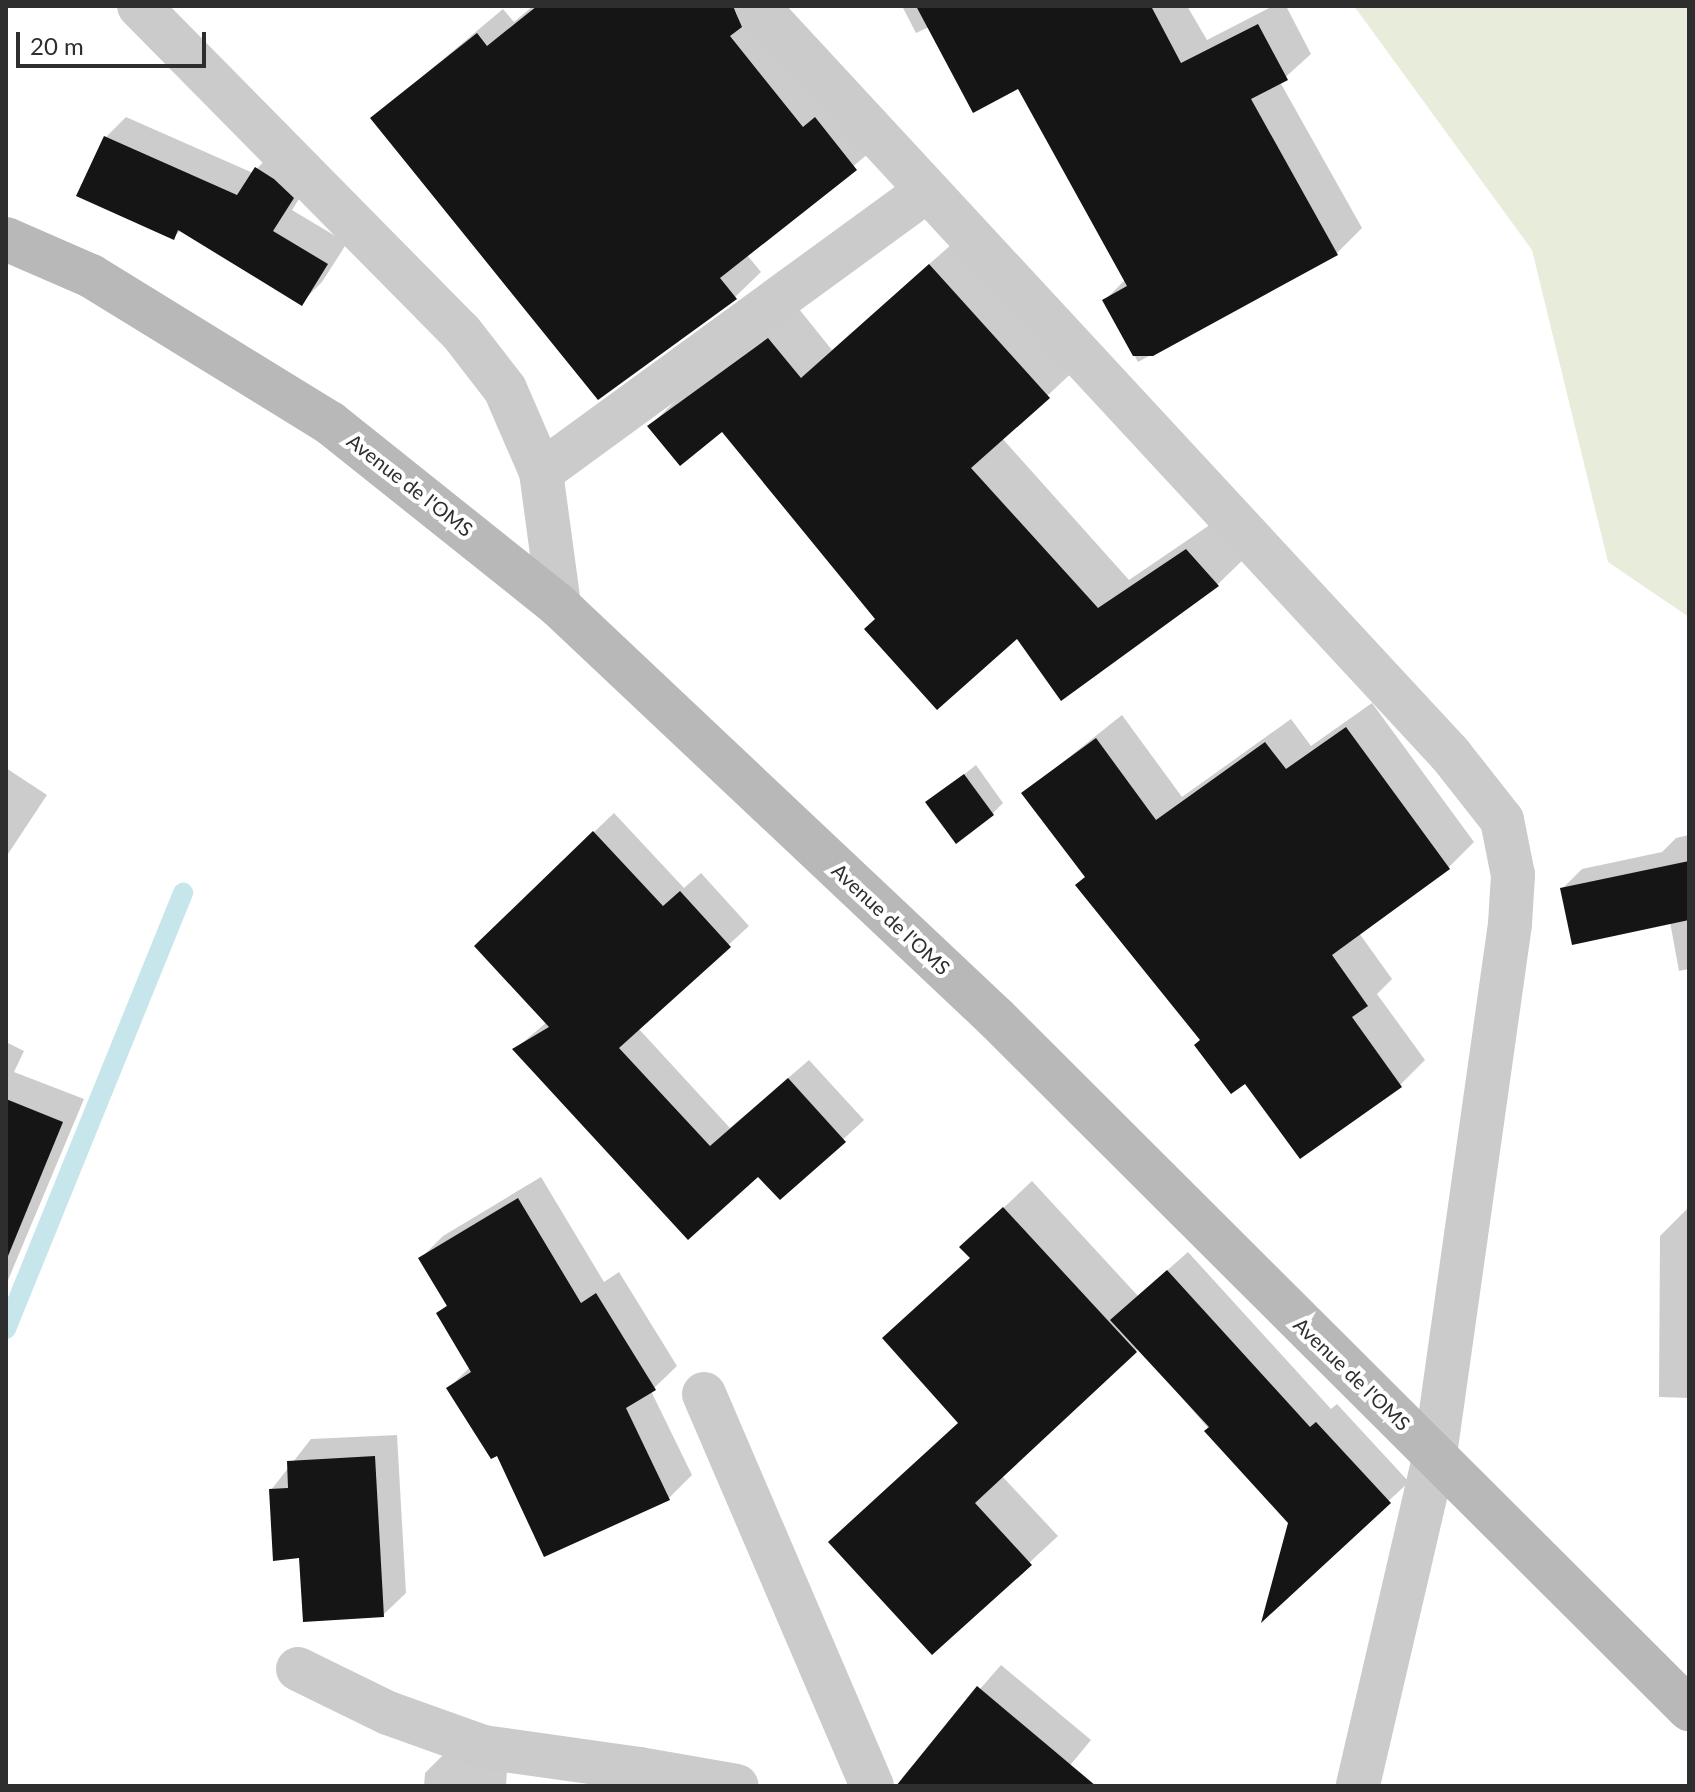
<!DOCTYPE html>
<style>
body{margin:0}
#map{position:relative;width:1695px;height:1792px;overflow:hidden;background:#fff;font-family:Lato,sans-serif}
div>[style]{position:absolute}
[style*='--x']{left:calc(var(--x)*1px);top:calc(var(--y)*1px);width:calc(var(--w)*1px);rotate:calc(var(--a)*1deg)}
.green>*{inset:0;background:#e8ecdb}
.shadow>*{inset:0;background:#0003}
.stream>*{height:20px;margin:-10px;padding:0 10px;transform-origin:10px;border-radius:10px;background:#c6e6ec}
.building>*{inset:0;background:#151515}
.street>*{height:44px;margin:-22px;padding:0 22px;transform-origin:22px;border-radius:22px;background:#cbcbcb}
.secondary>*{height:44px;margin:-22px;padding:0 22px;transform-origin:22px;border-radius:22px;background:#b8b8b8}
span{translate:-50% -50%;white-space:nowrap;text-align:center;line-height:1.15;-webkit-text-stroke:8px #fff;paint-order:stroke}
.street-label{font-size:20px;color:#2e2e2e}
.frame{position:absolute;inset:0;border:8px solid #2e2e2e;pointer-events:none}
.scale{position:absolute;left:16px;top:32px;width:190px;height:36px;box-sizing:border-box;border:4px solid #2e2e2e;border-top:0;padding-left:10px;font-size:24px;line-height:28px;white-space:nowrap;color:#2e2e2e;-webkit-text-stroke:6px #fff;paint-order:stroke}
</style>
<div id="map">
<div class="green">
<div style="clip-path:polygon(1354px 6px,1689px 6px,1689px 617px,1608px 562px,1532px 250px)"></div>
</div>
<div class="shadow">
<div style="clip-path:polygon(533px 6px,754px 6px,881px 143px,747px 255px,761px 272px,735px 297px,598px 397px,373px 118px,503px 9px,514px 22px)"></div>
<div style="clip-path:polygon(902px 6px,1187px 6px,1207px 40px,1273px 6px,1286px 6px,1311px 54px,1280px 82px,1362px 228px,1337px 253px,1138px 362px,1104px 301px,1126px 279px,1019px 87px,929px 27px,916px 33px)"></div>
<div style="clip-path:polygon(126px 117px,253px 173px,277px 147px,313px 177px,292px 210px,347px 243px,322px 282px,301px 303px,181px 230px,173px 238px,106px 137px)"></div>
<div style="clip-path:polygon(961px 236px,1078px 367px,1002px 438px,1129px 580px,1217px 520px,1248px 555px,1218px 584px,1062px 699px,1017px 636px,877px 619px,723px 429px,650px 426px,680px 396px,799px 309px,832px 350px)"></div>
<div style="clip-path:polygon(1372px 703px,1474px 842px,1449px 867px,1359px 933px,1392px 979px,1377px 994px,1425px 1060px,1400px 1085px,1245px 1081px,1202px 1039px,1024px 793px,1122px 715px,1182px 797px,1291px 719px,1311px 746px)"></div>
<div style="clip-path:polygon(976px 765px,1003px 803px,992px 814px,928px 803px)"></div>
<div style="clip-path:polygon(6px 768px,47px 795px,6px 857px)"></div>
<div style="clip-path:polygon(614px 813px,684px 888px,701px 873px,749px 926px,638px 1028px,730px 1128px,809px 1060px,864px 1120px,780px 1198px,759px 1174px,515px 1049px,547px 1022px,496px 926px)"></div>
<div style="clip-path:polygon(1689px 835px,1689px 969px,1679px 971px,1670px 922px,1563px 888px,1582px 869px,1662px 852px,1676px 838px)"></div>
<div style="clip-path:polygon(6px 1042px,24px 1051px,14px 1072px,84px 1099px,6px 1285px)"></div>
<div style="clip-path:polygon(541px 1177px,604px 1282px,619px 1272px,677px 1366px,651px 1391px,692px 1475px,669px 1498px,545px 1555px,498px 1453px,449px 1388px,470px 1367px,438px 1313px,448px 1304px,420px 1259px,443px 1236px)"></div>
<div style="clip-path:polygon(1032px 1181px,1138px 1296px,1188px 1252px,1331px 1409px,1337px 1404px,1409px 1482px,1264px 1617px,1290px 1523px,1139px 1348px,1002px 1476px,1058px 1536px,933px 1652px,831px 1542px,960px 1422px,971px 1257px,962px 1247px)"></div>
<div style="clip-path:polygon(1689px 1207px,1689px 1398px,1659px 1397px,1660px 1236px)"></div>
<div style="clip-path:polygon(397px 1435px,406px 1593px,383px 1615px,301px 1556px,271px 1490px,311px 1439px)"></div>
<div style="clip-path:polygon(1001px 1665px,1091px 1740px,1053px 1786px,911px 1786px,902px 1778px)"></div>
<div style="clip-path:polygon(447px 1751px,508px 1755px,506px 1786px,424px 1786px,425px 1773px)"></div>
</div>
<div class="stream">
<div style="--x:6;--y:1329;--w:471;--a:-67.9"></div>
</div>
<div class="building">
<div style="clip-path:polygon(537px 6px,733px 6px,742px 27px,730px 36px,803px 127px,815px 117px,857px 170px,720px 278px,737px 299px,598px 400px,370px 118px,477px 33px,487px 46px)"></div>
<div style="clip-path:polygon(916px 6px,1151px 6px,1181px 63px,1258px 24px,1288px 80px,1251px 99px,1338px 255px,1153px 356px,1133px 356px,1102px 300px,1127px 286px,1018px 89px,973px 113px)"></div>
<div style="clip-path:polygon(104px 136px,237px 195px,255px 167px,274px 179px,294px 198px,273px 231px,328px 264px,302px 306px,178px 230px,174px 240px,76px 196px)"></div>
<div style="clip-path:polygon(929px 264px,1050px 398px,971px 468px,1098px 608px,1186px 549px,1219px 586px,1061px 701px,1017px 639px,937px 710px,864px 629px,875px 619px,722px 432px,680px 466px,647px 426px,768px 338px,801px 378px)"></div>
<div style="clip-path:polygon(1346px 727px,1450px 869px,1332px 955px,1368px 1006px,1352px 1017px,1402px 1087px,1300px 1159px,1245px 1084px,1231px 1094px,1194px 1045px,1200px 1040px,1075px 885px,1085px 877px,1021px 793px,1096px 738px,1156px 820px,1265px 742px,1286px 769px)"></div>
<div style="clip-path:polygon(964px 774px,994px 815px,956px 844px,925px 802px)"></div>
<div style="clip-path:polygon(593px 831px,663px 906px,680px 891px,731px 947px,619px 1048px,710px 1146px,788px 1078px,846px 1142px,780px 1200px,758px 1177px,688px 1240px,512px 1049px,549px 1027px,474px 946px)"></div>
<div style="clip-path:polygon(1689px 861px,1689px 920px,1572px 945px,1560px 888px)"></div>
<div style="clip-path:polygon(6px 1099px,63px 1122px,8px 1256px,6px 1256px)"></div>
<div style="clip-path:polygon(518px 1198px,581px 1303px,596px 1293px,656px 1390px,626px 1408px,670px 1500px,544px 1557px,497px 1456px,491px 1459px,446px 1388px,471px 1372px,436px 1313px,447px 1306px,418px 1258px)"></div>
<div style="clip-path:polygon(1003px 1207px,1137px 1352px,975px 1503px,1032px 1565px,932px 1655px,828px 1542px,958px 1423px,882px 1338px,970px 1258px,959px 1247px)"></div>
<div style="clip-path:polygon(1167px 1270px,1310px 1427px,1316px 1422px,1391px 1503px,1261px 1623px,1288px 1523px,1204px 1431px,1209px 1427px,1110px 1320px)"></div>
<div style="clip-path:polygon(375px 1456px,384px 1617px,303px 1622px,299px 1558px,273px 1561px,269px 1489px,288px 1488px,287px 1461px)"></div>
<div style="clip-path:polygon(977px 1686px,1096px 1786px,896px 1786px)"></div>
</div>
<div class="street">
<div style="--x:139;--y:6;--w:457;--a:45.4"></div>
<div style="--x:460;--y:331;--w:73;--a:52.2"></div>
<div style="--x:505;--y:389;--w:90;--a:66.6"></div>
<div style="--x:541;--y:472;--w:135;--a:82.3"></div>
<div style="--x:757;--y:6;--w:1020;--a:47.19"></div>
<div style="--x:1450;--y:754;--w:84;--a:51.8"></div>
<div style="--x:1502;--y:820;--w:56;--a:78.7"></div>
<div style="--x:1513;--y:875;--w:49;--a:93.5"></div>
<div style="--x:1510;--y:924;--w:535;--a:98.05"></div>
<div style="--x:1435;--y:1454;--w:341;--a:103.1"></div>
<div style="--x:541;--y:472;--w:477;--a:-36.1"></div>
<div style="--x:704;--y:1394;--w:426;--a:66.8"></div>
<div style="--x:298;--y:1669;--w:100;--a:26.1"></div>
<div style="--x:388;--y:1713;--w:101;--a:19.7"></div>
<div style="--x:483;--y:1747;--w:158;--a:8"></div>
<div style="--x:630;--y:1786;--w:19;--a:-62"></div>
<div style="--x:639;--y:1769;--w:99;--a:9.8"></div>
</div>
<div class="secondary">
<div style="--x:6;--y:239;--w:93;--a:23.5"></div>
<div style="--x:91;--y:276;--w:281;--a:31.6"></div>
<div style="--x:330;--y:423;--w:293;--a:38.6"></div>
<div style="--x:559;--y:606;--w:601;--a:43.31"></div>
<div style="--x:996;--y:1018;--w:979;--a:44.92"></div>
</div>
<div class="street-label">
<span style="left:410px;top:485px;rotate:38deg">Avenue de l'OMS</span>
<span style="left:891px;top:919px;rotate:43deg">Avenue de l'OMS</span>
<span style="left:1352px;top:1374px;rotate:44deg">Avenue de l'OMS</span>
</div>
<div class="frame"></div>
<div class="scale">20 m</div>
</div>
